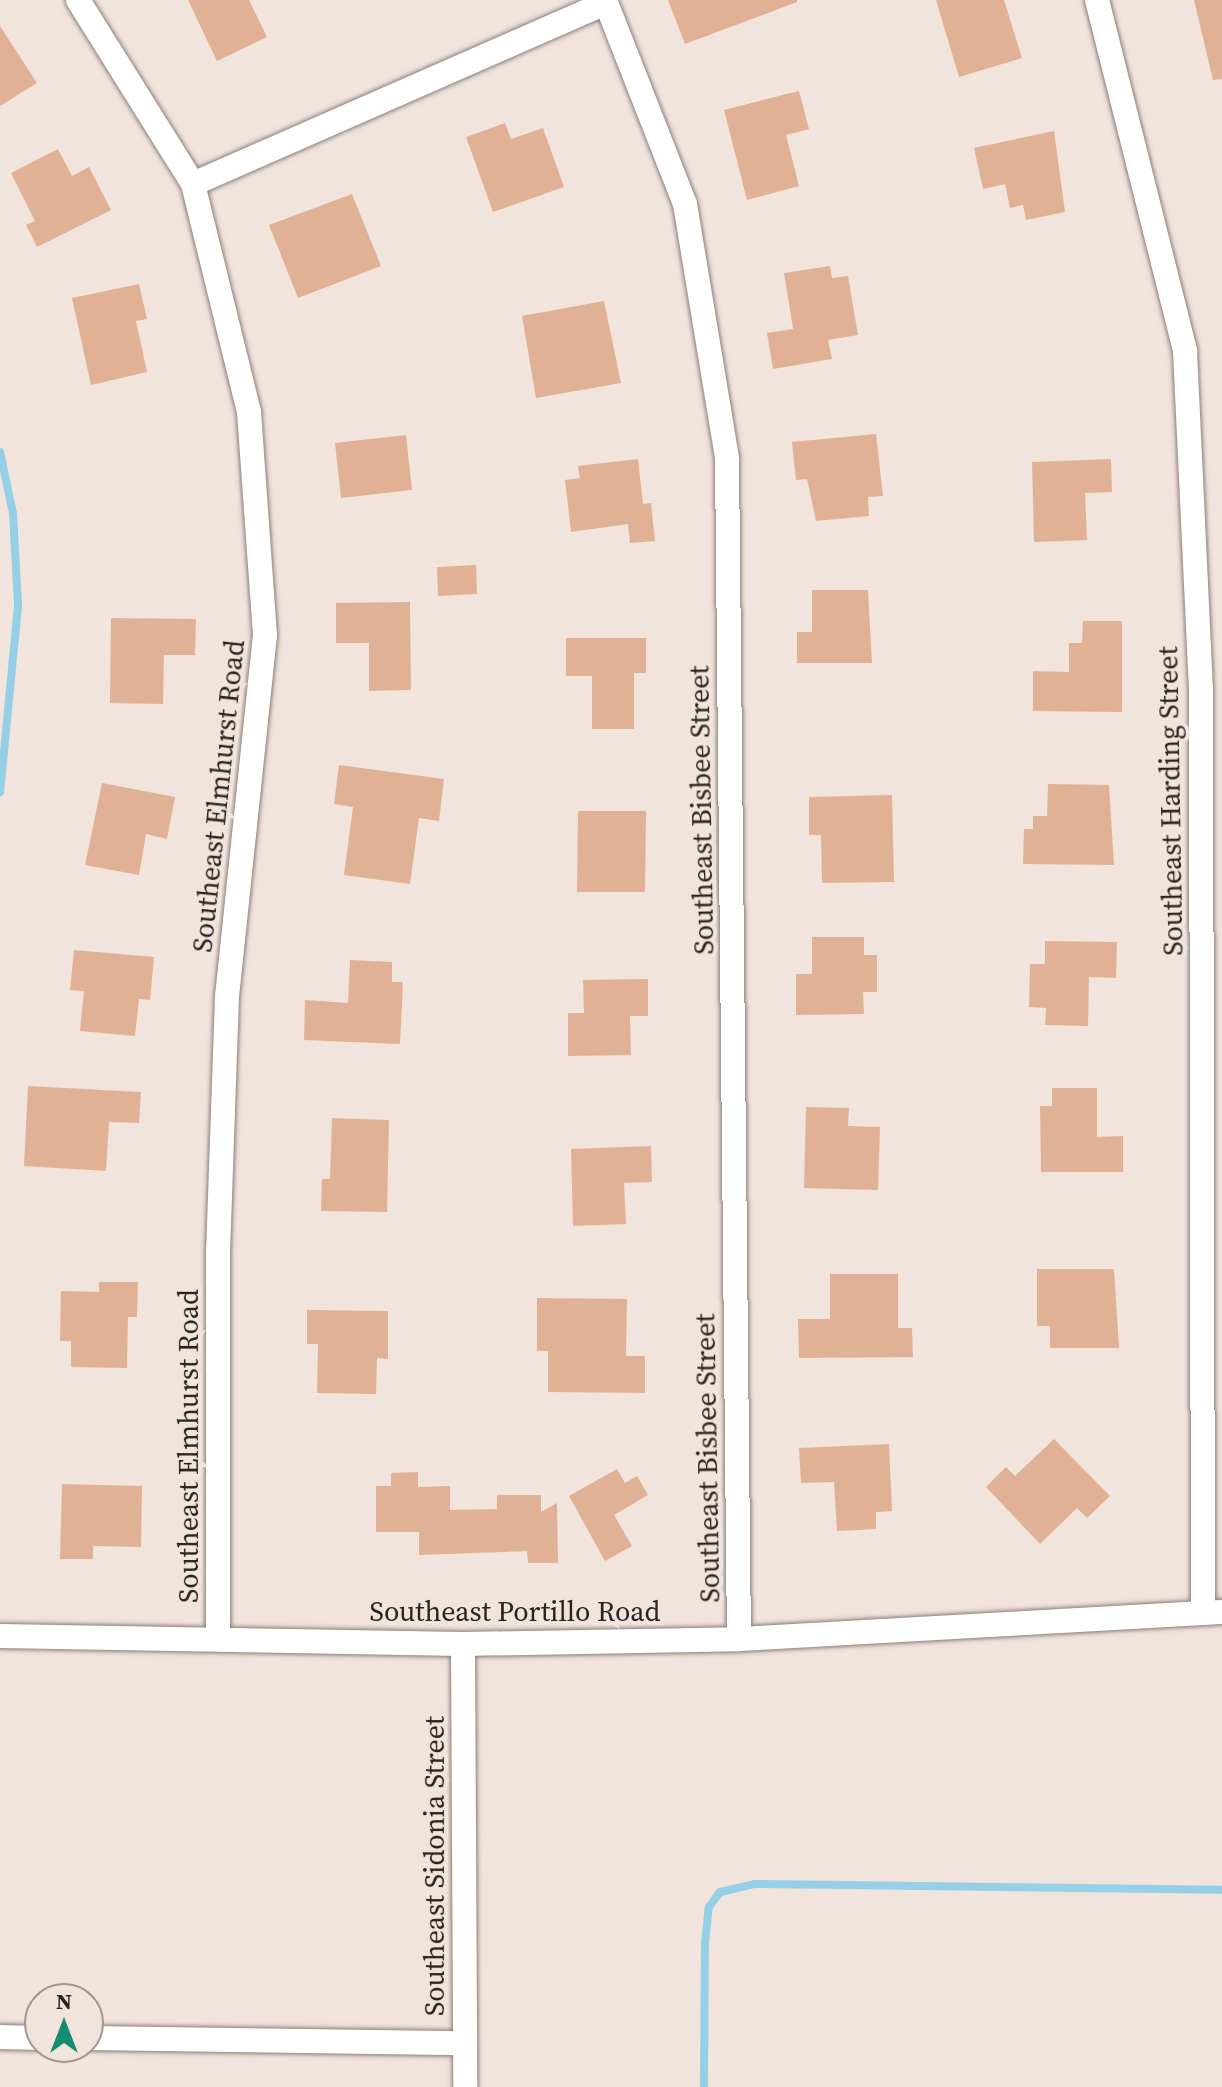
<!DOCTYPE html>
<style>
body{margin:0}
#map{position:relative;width:1222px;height:2087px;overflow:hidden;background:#f1e4dc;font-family:"Source Serif 4",serif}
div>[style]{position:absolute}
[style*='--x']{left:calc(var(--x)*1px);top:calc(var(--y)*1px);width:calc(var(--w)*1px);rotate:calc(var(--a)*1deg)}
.stream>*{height:8px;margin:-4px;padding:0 4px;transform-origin:4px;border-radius:4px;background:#96d0e7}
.building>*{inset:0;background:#e1b195}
.roads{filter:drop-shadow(0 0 2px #8b7f78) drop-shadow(0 0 2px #8b7f78)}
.street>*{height:24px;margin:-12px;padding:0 12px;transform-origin:12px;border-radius:12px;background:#fff}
span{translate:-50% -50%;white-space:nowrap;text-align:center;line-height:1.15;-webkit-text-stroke:8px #f1e4dc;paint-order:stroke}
.street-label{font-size:28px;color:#292421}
.north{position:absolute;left:24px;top:1983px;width:80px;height:80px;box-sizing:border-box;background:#f1e4dc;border:2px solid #a19791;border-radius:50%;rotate:0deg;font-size:22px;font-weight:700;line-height:32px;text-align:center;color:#292421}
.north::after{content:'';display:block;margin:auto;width:28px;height:36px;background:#138c70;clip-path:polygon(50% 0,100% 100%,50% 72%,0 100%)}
</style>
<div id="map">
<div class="stream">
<div style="--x:0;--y:452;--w:62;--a:78"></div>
<div style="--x:13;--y:513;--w:93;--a:86.9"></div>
<div style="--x:18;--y:606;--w:187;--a:95.5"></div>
<div style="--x:704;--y:2087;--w:144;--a:-89.6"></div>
<div style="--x:705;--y:1943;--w:36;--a:-84"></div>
<div style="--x:709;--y:1907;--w:19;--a:-54"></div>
<div style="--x:720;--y:1892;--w:35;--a:-13"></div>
<div style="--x:754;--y:1884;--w:468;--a:0.7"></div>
</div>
<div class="building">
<div style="clip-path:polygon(188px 0,249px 0,267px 37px,217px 61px)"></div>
<div style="clip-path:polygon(668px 0,797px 0,797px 2px,685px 44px)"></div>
<div style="clip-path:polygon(936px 0,1004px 0,1022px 58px,959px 77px)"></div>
<div style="clip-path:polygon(1194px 0,1222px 0,1222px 79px,1213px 80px)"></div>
<div style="clip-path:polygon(0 26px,37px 83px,0 106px)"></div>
<div style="clip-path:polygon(799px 91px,809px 129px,786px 135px,799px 186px,747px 200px,724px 110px)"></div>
<div style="clip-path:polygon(505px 123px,511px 139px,543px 128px,564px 187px,493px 212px,466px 137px)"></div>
<div style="clip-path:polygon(1054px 131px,1065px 212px,1026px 220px,1023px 205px,1010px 208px,1005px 184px,983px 189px,974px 148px)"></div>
<div style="clip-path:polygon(58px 149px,72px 176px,89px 167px,111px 210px,37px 247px,26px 225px,35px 221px,11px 173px)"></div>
<div style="clip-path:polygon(352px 194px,381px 266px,298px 298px,269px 225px)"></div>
<div style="clip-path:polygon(830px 266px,832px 278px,848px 276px,858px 335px,828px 340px,832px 359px,773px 369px,767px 333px,793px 329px,784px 273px)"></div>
<div style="clip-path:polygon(139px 284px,147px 319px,136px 321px,147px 372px,91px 385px,72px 298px)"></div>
<div style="clip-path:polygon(604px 301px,621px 383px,536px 398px,522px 316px)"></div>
<div style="clip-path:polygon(876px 434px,883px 496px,868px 497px,869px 516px,816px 521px,807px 479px,796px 480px,792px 442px)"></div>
<div style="clip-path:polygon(406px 435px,412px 490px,341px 498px,335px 443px)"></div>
<div style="clip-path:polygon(638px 459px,643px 504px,651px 503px,655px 541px,630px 543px,628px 524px,571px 532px,565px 480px,580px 478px,578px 466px)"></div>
<div style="clip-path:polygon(1111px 459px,1112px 492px,1085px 493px,1087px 540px,1034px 542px,1032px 462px)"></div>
<div style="clip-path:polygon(476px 565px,477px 594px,438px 596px,437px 567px)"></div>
<div style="clip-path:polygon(812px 590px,868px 590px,872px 663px,797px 663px,797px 632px,812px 632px)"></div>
<div style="clip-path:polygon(410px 602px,411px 690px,369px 691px,369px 643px,336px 643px,336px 603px)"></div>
<div style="clip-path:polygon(111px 618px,196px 619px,195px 655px,164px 655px,163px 704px,110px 703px)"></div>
<div style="clip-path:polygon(1083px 621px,1122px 621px,1122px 712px,1033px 711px,1033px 671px,1069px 672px,1069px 643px,1082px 643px)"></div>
<div style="clip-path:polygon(566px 638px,646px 638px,646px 673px,634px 673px,634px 729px,592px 729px,592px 676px,566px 676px)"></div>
<div style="clip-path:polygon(339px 765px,444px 779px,439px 821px,419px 818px,410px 884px,344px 875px,353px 807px,334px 804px)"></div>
<div style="clip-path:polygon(102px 783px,175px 797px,167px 839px,146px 834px,139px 875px,85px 865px)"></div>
<div style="clip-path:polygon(1048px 784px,1109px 785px,1114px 865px,1023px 864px,1024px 829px,1033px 829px,1033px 816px,1047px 816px)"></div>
<div style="clip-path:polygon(892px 795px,894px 882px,822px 883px,821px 835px,809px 835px,809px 797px)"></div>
<div style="clip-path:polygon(578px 811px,646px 811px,645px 892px,577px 892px)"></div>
<div style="clip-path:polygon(812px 937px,864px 937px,864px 955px,877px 955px,877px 992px,863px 992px,864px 1014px,796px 1015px,796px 974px,812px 974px)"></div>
<div style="clip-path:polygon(1045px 941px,1117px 942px,1116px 978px,1089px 977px,1088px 1026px,1045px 1025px,1046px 1008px,1029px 1007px,1030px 964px,1045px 964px)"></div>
<div style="clip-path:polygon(74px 950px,154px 957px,150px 1000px,139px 999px,135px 1036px,80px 1031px,84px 991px,70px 990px)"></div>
<div style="clip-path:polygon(350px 960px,392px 962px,392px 982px,403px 982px,400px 1044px,304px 1040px,305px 1000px,348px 1003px)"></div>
<div style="clip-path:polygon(648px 979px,648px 1016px,630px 1016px,631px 1055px,568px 1056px,568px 1013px,584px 1013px,583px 980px)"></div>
<div style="clip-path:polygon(28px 1086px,141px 1092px,139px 1123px,109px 1122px,106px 1171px,24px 1166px)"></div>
<div style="clip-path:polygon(1052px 1088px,1097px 1088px,1097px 1137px,1123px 1136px,1123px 1172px,1041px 1172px,1040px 1106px,1052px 1106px)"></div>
<div style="clip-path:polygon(806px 1107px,849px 1108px,848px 1126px,880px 1127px,878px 1190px,804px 1188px)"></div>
<div style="clip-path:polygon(332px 1118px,389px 1120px,387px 1212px,321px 1211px,322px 1179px,330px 1179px)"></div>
<div style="clip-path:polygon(651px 1146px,652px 1182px,624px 1183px,626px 1224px,573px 1226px,571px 1149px)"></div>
<div style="clip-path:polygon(1037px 1269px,1114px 1269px,1119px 1348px,1050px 1348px,1050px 1326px,1037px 1326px)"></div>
<div style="clip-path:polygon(830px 1274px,898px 1274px,898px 1328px,912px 1328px,913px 1357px,799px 1358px,798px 1319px,830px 1319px)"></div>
<div style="clip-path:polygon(99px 1282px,138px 1282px,137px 1317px,128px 1317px,127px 1368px,71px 1367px,71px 1341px,60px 1341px,61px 1291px,99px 1292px)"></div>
<div style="clip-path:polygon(537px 1298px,627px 1299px,626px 1356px,645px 1356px,645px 1393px,548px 1392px,548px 1351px,537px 1351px)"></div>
<div style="clip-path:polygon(307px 1310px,388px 1311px,388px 1359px,377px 1358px,376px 1394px,317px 1393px,318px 1344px,307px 1344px)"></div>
<div style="clip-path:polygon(1054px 1439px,1110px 1496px,1087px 1518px,1077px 1508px,1040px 1544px,986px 1487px,1006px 1467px,1015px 1476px)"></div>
<div style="clip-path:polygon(889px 1444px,892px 1511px,876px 1512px,876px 1529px,837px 1531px,834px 1482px,801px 1483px,799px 1448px)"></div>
<div style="clip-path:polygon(617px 1469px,625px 1483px,637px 1476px,648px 1495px,614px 1515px,632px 1546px,605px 1561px,569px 1496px)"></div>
<div style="clip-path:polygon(418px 1472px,418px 1487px,450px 1486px,450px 1510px,497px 1509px,497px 1495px,541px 1495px,541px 1512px,557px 1503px,558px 1563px,528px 1563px,527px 1551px,419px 1555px,419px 1532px,376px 1532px,376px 1486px,391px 1486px,391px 1473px)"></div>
<div style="clip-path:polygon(62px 1484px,142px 1486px,141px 1547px,93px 1546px,93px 1559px,60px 1559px)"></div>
</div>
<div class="roads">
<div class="street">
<div style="--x:78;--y:0;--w:217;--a:58"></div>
<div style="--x:193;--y:184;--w:235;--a:76.2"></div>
<div style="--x:249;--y:412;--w:224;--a:85.9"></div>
<div style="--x:265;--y:635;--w:363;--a:96"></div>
<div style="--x:227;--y:996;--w:253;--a:92"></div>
<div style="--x:218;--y:1249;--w:390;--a:90"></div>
<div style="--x:605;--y:0;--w:219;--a:68.6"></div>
<div style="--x:685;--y:204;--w:258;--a:80.6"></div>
<div style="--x:727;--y:459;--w:1180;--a:89.42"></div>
<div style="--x:1097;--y:0;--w:362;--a:75.9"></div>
<div style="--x:1185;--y:351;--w:337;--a:87.3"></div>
<div style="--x:1201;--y:688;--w:924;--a:89.88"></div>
<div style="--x:193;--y:184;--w:451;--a:-23.7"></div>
<div style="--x:0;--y:1636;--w:463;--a:1"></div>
<div style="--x:463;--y:1644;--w:276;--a:-1"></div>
<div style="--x:739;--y:1639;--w:484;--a:-3.2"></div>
<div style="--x:463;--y:1644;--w:443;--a:89.7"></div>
<div style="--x:0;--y:2037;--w:40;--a:1.4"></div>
<div style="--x:88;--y:2038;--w:377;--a:0.8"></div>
</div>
</div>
<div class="street-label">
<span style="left:218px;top:796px;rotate:-84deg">Southeast Elmhurst Road</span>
<span style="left:1170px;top:801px;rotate:-91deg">Southeast Harding Street</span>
<span style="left:701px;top:810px;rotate:-91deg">Southeast Bisbee Street</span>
<span style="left:188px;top:1446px;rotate:-90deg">Southeast Elmhurst Road</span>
<span style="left:707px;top:1458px;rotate:-91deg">Southeast Bisbee Street</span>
<span style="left:515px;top:1611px">Southeast Portillo Road</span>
<span style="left:434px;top:1866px;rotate:-90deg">Southeast Sidonia Street</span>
</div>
<div class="north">N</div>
</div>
